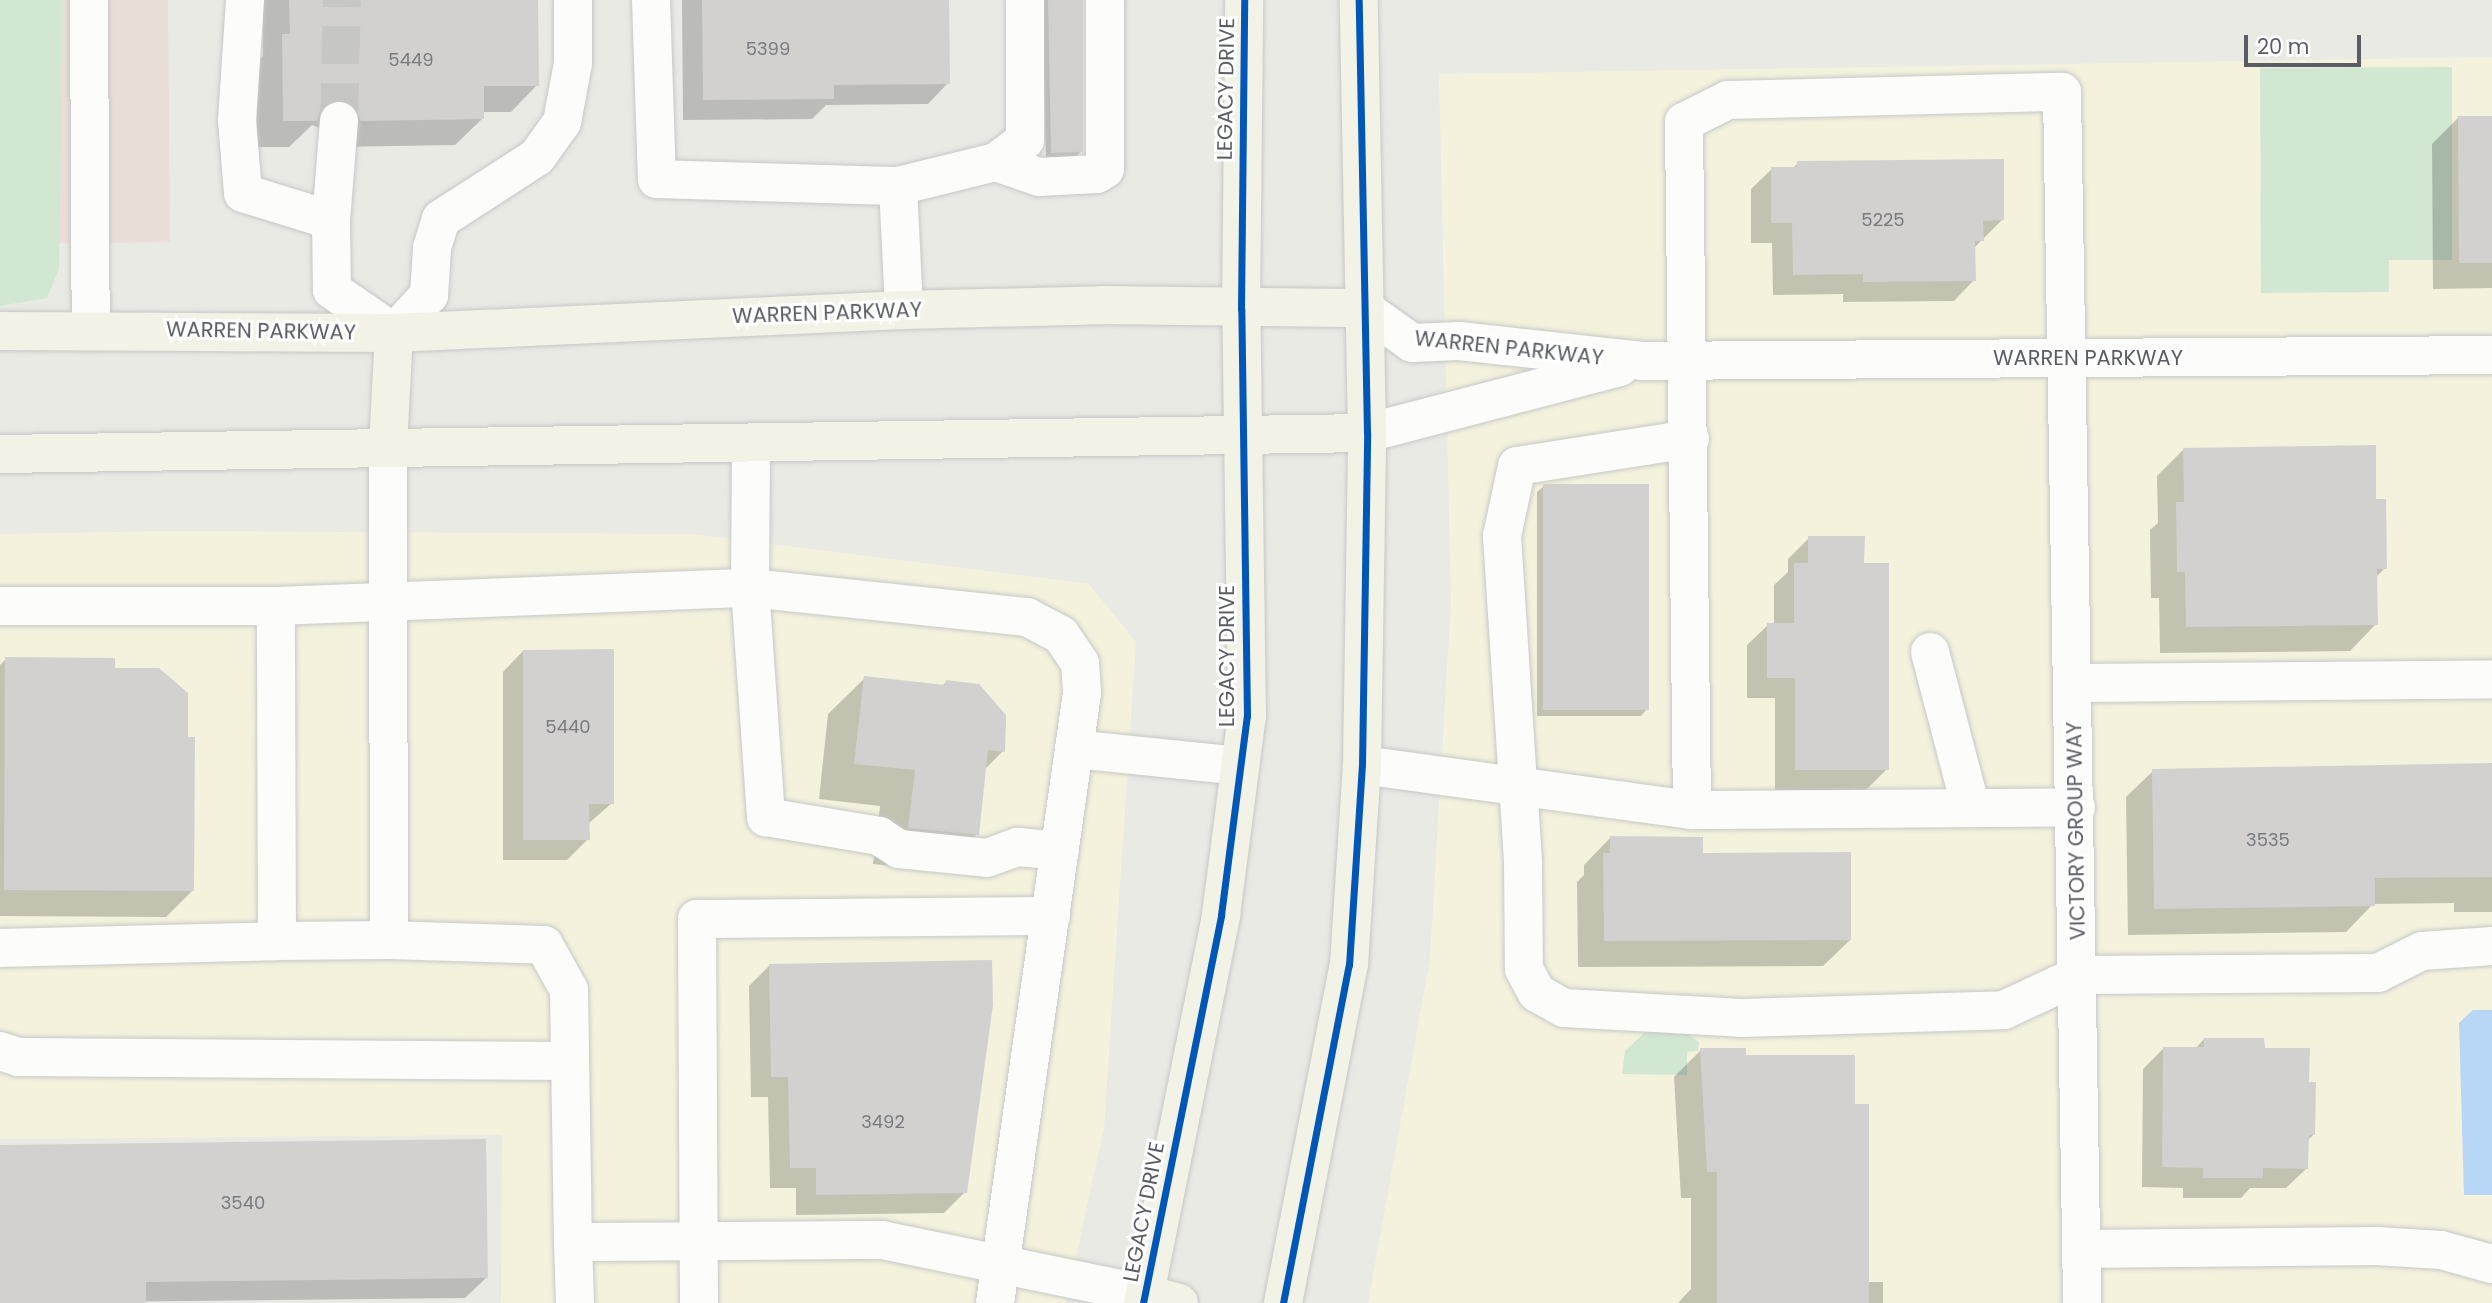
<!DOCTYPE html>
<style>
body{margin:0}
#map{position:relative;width:2492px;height:1303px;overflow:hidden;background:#eaeae5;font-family:Poppins,sans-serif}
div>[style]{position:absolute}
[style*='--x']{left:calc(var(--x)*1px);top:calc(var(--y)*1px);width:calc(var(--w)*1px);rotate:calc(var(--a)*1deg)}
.commercial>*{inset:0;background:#f4f2dd}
.medical>*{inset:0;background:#eaded9}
.green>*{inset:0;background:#d2e7d2}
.water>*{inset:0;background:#b8d6f6}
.shadow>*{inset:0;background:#0003}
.building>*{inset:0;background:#d2d1cf}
.minor-tunnel>*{height:38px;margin-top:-19px;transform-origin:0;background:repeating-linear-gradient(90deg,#c6c7c4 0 38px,transparent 0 57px)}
.roads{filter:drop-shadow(0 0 2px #c7c8c7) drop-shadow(0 0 2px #c7c8c7)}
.minor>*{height:38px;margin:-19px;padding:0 19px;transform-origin:19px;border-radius:19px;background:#fcfcfb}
.major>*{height:38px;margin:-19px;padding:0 19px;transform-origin:19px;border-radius:19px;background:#f2f2e7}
.cycleway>*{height:7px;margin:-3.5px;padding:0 3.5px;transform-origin:3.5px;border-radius:3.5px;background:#0057b8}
span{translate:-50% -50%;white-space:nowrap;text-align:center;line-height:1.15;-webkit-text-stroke:6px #fff;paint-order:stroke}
.number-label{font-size:18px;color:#797b7f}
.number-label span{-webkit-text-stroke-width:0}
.street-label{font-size:21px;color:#5a5d63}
.scale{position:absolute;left:2244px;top:35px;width:117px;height:32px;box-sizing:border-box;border:4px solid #5a5d63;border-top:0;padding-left:9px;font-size:21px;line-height:24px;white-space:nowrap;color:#5a5d63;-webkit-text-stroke:5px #fff;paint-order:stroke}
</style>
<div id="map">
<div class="commercial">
<div style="clip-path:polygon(2492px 57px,2492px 1303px,1368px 1303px,1430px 959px,1451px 602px,1439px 74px)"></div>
<div style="clip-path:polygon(175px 531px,691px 534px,1089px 584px,1136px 642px,1104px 1128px,1066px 1303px,501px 1303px,502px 1135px,0 1139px,0 534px)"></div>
</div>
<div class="medical">
<div style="clip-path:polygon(0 0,168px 0,170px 242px,0 244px)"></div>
</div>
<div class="green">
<div style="clip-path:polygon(0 0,63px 0,59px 269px,47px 298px,0 306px)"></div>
<div style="clip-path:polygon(2452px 67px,2452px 260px,2389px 260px,2389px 292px,2261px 293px,2260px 68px)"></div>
<div style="clip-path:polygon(1647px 1030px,1682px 1030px,1699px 1042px,1698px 1051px,1687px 1052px,1687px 1075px,1622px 1074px,1625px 1051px)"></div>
</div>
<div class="water">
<div style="clip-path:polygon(2473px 1010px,2492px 1010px,2492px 1195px,2464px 1195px,2459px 1023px)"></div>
</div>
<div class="shadow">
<div style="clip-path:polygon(263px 0,537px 0,537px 85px,511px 112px,482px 112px,482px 119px,455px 145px,334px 147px,325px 130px,312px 125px,289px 147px,257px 147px,256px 63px,263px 56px)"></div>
<div style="clip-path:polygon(682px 0,947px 0,948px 83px,928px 104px,826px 105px,812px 119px,683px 120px)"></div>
<div style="clip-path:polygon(1042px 0,1083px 0,1081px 151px,1075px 158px,1046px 159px)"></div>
<div style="clip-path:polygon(2492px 117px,2492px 288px,2433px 289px,2432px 144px,2458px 118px)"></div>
<div style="clip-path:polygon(1798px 163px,2002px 220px,1974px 248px,1974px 280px,1954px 301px,1843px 302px,1843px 294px,1773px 295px,1772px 243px,1751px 243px,1751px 189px,1772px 169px,1793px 168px)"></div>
<div style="clip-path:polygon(2184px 449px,2374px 501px,2385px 568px,2376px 577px,2376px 624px,2350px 651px,2160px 653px,2159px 598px,2151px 598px,2150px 530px,2158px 523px,2157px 476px)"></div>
<div style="clip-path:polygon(1544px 486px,1647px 709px,1641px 716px,1537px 716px,1537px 492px)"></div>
<div style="clip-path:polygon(1809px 538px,1863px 565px,1887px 769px,1866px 790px,1775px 790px,1775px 698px,1747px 698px,1747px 645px,1768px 625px,1774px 625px,1774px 585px,1788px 572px,1788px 559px)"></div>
<div style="clip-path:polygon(523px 651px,612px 803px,588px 824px,588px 839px,567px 860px,503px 860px,503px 672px)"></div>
<div style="clip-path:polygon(6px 659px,113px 670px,193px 890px,166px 917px,0 916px,0 665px)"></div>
<div style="clip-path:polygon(865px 678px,941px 687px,946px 682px,978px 685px,1006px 721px,1003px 751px,984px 770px,977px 834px,941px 871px,873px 864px,880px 806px,819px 799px,828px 714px)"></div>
<div style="clip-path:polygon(2492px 765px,2492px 912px,2454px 912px,2454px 903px,2373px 904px,2346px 932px,2128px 935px,2126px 797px,2153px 771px)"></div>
<div style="clip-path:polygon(1610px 838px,1701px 855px,1850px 940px,1823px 966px,1578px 967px,1577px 882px,1584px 875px,1584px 865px)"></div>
<div style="clip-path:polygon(770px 965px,965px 1192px,944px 1213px,796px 1215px,796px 1188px,770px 1188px,768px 1097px,751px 1097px,749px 986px)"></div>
<div style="clip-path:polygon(2204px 1039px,2263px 1049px,2307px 1084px,2314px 1134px,2307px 1141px,2307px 1168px,2286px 1188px,2250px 1188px,2241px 1198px,2183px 1198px,2183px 1188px,2142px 1187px,2143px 1069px,2163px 1049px,2195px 1049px)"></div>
<div style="clip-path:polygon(1701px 1050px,1744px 1057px,1853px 1105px,1868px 1282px,1883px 1282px,1883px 1303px,1678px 1303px,1691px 1289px,1691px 1198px,1681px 1198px,1674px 1077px)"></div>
<div style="clip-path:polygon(0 1147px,486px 1278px,465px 1298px,0 1303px)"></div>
</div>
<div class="building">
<div style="clip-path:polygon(289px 0,538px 0,539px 86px,484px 86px,484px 119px,361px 121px,352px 103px,340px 99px,321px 108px,317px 121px,283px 121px,282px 34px,290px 34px)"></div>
<div style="clip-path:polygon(702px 0,949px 0,950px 84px,834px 85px,834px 99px,703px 100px)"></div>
<div style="clip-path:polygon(1048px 0,1083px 0,1083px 152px,1051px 153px)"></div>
<div style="clip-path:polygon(2458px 116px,2492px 116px,2492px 263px,2459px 263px)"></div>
<div style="clip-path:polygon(2004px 159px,2004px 220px,1983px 221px,1984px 241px,1975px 241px,1976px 281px,1863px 282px,1863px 274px,1793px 275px,1792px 223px,1771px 223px,1771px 167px,1797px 167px,1797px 161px)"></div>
<div style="clip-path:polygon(2376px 445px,2376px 499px,2386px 499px,2387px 569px,2377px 569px,2378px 625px,2186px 627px,2185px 572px,2177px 572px,2176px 502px,2184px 502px,2183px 448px)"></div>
<div style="clip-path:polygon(1543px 484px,1649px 484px,1649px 710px,1543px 710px)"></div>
<div style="clip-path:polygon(1808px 536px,1865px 536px,1864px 563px,1889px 563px,1889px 770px,1795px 770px,1795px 678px,1767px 678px,1767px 623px,1794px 623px,1794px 563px,1808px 563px)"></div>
<div style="clip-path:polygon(614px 649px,614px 804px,589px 804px,590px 840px,523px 840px,523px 650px)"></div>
<div style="clip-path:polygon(5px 657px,115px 658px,115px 668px,159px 668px,188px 693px,188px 737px,195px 737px,194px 891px,4px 890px)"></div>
<div style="clip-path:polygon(864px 676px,945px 685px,946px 680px,979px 684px,1006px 715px,1005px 752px,988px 750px,979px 835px,908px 828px,915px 770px,854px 764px)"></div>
<div style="clip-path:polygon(2492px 763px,2492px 877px,2375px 878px,2375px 906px,2154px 909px,2152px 769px)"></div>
<div style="clip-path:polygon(1610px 836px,1703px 837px,1703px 853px,1851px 852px,1851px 940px,1604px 941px,1603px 853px,1610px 853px)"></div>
<div style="clip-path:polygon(992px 960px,993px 1005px,967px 1193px,816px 1195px,816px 1168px,790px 1168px,788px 1077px,771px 1077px,769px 964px)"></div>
<div style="clip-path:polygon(2204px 1038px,2264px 1038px,2265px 1048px,2310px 1048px,2309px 1082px,2316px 1082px,2315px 1135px,2309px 1135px,2308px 1169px,2263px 1168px,2263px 1178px,2203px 1178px,2203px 1168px,2162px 1167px,2163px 1047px,2204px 1047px)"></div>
<div style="clip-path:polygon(1700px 1048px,1746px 1048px,1746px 1055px,1855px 1055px,1855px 1104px,1869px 1104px,1869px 1303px,1717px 1303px,1717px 1172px,1707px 1172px)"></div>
<div style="clip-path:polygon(486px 1139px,488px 1278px,146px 1282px,146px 1303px,0 1303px,0 1145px)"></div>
</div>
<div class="minor-tunnel">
<div style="--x:339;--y:121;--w:121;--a:-88.6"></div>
</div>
<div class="roads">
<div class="minor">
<div style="--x:89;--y:0;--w:330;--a:89.7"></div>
<div style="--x:245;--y:0;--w:121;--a:93.8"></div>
<div style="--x:237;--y:121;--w:72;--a:85.2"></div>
<div style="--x:243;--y:193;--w:92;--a:17.1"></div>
<div style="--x:651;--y:0;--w:179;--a:88.1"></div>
<div style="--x:657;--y:179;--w:241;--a:1.7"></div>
<div style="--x:898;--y:186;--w:124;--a:87.2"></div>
<div style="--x:339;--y:121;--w:99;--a:94.6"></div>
<div style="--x:331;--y:220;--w:70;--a:89.2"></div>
<div style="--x:332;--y:290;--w:75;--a:34.7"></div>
<div style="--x:394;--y:333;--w:52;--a:-47.4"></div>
<div style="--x:429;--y:295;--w:47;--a:-86.3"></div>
<div style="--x:432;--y:248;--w:30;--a:-73"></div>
<div style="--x:441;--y:219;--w:114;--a:-32.9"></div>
<div style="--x:537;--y:157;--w:43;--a:-54.5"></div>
<div style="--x:562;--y:122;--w:60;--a:-79.4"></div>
<div style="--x:573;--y:63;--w:63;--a:-90"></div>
<div style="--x:996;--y:162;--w:46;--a:19.2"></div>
<div style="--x:1039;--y:177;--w:58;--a:-3"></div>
<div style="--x:1097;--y:174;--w:9;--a:-32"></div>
<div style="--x:1105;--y:169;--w:169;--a:-90"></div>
<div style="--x:898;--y:186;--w:101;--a:-13.8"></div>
<div style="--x:996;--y:162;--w:36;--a:-37"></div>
<div style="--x:1025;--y:140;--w:140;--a:-90"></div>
<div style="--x:1363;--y:308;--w:60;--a:35.5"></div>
<div style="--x:1412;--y:343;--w:47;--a:-2.4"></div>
<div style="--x:1459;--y:341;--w:184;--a:6.2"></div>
<div style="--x:1642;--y:361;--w:850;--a:-0.4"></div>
<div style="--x:1367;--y:433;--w:261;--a:-14.6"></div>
<div style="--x:1690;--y:439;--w:175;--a:171.1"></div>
<div style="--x:1517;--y:466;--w:72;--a:102.1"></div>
<div style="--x:1502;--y:536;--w:328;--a:86.3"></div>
<div style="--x:1523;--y:863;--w:106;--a:89.5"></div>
<div style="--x:1524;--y:969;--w:27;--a:62"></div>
<div style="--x:1537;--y:993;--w:31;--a:29"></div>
<div style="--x:1564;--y:1008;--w:177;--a:3.2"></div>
<div style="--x:1741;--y:1018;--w:263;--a:-1.7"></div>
<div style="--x:2004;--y:1010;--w:83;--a:-25"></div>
<div style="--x:2079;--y:975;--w:299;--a:-0.4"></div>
<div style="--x:2378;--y:973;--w:49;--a:-26.6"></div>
<div style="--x:2422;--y:951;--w:70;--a:-4.1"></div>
<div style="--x:751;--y:446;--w:142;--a:90.4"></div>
<div style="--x:750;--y:588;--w:279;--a:6"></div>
<div style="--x:1027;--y:617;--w:38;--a:28"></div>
<div style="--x:1061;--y:635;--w:34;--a:56"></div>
<div style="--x:1080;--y:663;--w:30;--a:86"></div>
<div style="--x:1082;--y:693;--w:616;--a:98.12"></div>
<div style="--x:388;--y:447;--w:493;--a:89.9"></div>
<div style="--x:389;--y:940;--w:155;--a:1.8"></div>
<div style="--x:544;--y:945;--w:51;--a:60.9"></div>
<div style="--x:569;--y:990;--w:252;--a:89.1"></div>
<div style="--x:573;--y:1242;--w:309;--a:-0.4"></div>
<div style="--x:882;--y:1240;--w:269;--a:11.6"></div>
<div style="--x:0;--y:606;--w:276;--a:0"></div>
<div style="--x:1930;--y:652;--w:161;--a:75.3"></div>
<div style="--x:2074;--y:683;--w:418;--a:-0.5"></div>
<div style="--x:1074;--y:749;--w:167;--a:5.8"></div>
<div style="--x:1362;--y:765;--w:333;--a:7.8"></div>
<div style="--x:1692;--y:810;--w:384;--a:-0.4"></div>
<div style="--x:1692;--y:810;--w:688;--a:-90.67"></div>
<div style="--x:1684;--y:122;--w:49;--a:-26.6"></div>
<div style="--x:1728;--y:100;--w:334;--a:-1.4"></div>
<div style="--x:2062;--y:92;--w:1211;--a:89.05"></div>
<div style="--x:389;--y:940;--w:112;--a:179.5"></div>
<div style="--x:277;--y:941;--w:335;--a:-90.2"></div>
<div style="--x:276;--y:606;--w:474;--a:-2.2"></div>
<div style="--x:750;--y:588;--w:230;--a:86"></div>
<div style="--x:766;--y:817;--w:115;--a:9.5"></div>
<div style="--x:879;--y:836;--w:24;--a:33"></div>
<div style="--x:899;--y:849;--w:88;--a:5.8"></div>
<div style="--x:987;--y:858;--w:33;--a:-20"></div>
<div style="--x:1018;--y:847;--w:42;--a:5.4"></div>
<div style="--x:0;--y:948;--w:277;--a:-1.4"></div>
<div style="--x:0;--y:1051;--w:19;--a:18"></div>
<div style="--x:18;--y:1057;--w:552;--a:0.42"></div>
<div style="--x:573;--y:1242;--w:61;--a:88.1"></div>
<div style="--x:2082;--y:1249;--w:295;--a:-0.6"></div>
<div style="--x:2377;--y:1246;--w:64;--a:3.6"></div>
<div style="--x:2441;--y:1250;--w:53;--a:15.4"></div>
<div style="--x:699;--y:1303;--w:384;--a:-90.3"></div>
<div style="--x:697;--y:919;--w:354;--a:-0.5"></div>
</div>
<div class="major">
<div style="--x:0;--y:331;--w:394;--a:0.3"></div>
<div style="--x:394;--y:333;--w:511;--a:-2.58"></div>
<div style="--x:904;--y:310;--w:198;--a:-1.4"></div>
<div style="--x:1102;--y:305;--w:261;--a:0.7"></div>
<div style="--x:388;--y:447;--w:114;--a:-87"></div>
<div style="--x:0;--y:454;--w:1367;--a:-0.88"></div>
<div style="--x:1146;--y:1294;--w:34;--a:15"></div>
<div style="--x:1143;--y:1303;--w:396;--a:-78.6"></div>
<div style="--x:1221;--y:915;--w:201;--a:-82.6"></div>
<div style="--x:1247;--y:716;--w:407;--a:-90.8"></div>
<div style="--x:1241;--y:309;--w:309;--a:-89.4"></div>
<div style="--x:1283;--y:1303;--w:344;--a:-79"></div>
<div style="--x:1349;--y:965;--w:200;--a:-86.3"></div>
<div style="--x:1362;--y:765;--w:332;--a:-89.1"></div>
<div style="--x:1367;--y:433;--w:433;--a:-91.1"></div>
</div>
</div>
<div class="cycleway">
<div style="--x:1143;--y:1303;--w:396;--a:-78.6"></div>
<div style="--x:1221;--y:915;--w:201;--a:-82.6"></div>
<div style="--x:1247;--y:716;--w:407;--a:-90.8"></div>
<div style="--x:1241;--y:309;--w:309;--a:-89.4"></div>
<div style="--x:1283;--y:1303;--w:344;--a:-79"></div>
<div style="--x:1349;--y:965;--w:200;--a:-86.3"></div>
<div style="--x:1362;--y:765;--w:332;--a:-89.1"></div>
<div style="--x:1367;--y:433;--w:433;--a:-91.1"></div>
</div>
<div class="number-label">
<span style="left:768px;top:49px">5399</span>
<span style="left:411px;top:60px">5449</span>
<span style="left:1883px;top:220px">5225</span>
<span style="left:568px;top:727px">5440</span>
<span style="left:2268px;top:840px">3535</span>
<span style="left:883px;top:1122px">3492</span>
<span style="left:243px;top:1203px">3540</span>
</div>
<div class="street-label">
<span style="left:1226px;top:89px;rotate:-89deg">LEGACY DRIVE</span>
<span style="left:827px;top:313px;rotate:-2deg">WARREN PARKWAY</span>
<span style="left:261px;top:331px;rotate:1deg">WARREN PARKWAY</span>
<span style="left:1509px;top:348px;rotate:6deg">WARREN PARKWAY</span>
<span style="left:2088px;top:358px">WARREN PARKWAY</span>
<span style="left:1227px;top:656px;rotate:-90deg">LEGACY DRIVE</span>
<span style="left:2076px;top:831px;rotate:-91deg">VICTORY GROUP WAY</span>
<span style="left:1144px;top:1212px;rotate:-79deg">LEGACY DRIVE</span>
</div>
<div class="scale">20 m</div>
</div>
